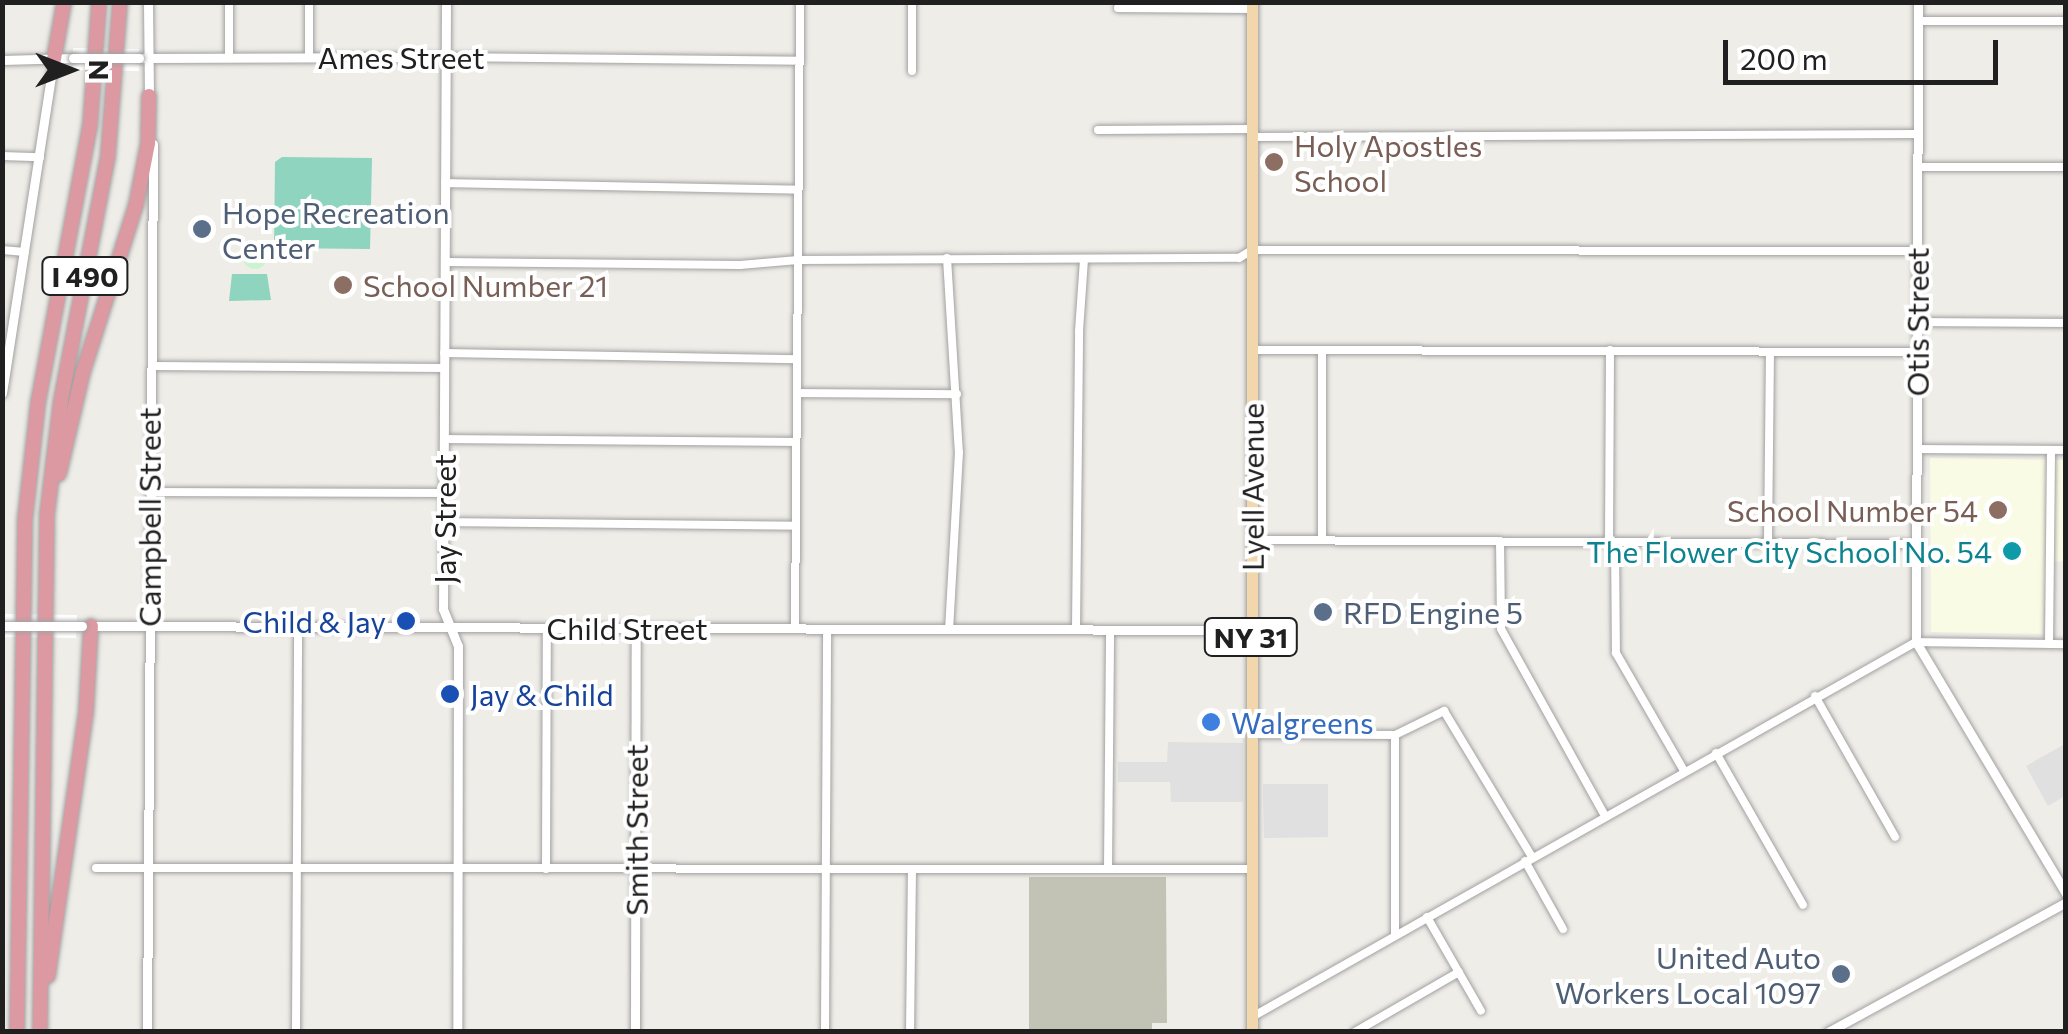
<!DOCTYPE html>
<style>
body{margin:0}
#map{position:relative;width:2068px;height:1034px;overflow:hidden;background:#efede8;font-family:Commissioner,sans-serif}
div>[style]{position:absolute}
[style*='--x']{left:calc(var(--x)*1px);top:calc(var(--y)*1px);width:calc(var(--w)*1px);rotate:calc(var(--a)*1deg)}
.education>*{inset:0;background:#fafbe4}
.construction>*{inset:0;background:#c2c3b4}
.park>*{inset:0;background:#cbf3d0}
.round{border-radius:50%}
.pitch>*{inset:0;background:#8fd4be}
.parking>*{inset:0;background:#e0e0e0}
.pier>*{inset:0;background:#fff}
.roads{filter:drop-shadow(0 0 2px #a1a1a1) drop-shadow(0 0 2px #a1a1a1)}
.minor>*{height:8px;margin:-4px;padding:0 4px;transform-origin:4px;border-radius:4px;background:#fff}
.tertiary>*{height:9px;margin:-4.5px;padding:0 4.5px;transform-origin:4.5px;border-radius:4.5px;background:#fff}
.primary>*{height:11px;margin:-5.5px;padding:0 5.5px;transform-origin:5.5px;border-radius:5.5px;background:#f1d7ab}
.motorway>*{height:14px;margin:-7px;padding:0 7px;transform-origin:7px;border-radius:7px;background:#dd99a2}
.bridges{filter:drop-shadow(0 0 2px #a1a1a1) drop-shadow(0 0 2px #a1a1a1)}
.tertiary-bridge>*{height:9px;margin:-4.5px;padding:0 4.5px;transform-origin:4.5px;border-radius:4.5px;background:#fff}
.dots>*{width:28px;height:28px;translate:-50% -50%;box-sizing:border-box;border:5px solid #fff;border-radius:50%}
span{translate:-50% -50%;white-space:nowrap;text-align:center;line-height:1.15;-webkit-text-stroke:8px #fff;paint-order:stroke}
.shield-label span{padding:2px 8px;background:#fff;border:2px solid;border-radius:8px;-webkit-text-stroke-width:0}
.shield-label{font-size:28px;color:#202020;font-weight:700}
.street-label{font-size:30px;color:#202020}
.education-label{font-size:30px;color:#785e54}
.left{translate:0 -50%;text-align:left}
.right{translate:-100% -50%;text-align:right}
.service-label{font-size:30px;color:#4e5e75}
.culture-label{font-size:30px;color:#0d838f}
.transit-label{font-size:30px;color:#164399}
.shop-label{font-size:30px;color:#366cbe}
.frame{position:absolute;inset:0;border:5px solid #202020;pointer-events:none}
.north{position:absolute;left:20px;top:20px;width:100px;height:100px;-webkit-text-stroke:8px #fff;paint-order:stroke;rotate:90deg;font-size:28px;font-weight:700;line-height:40px;text-align:center;color:#202020}
.north::after{content:'';display:block;margin:auto;width:35px;height:45px;background:#202020;clip-path:polygon(50% 0,100% 100%,50% 72%,0 100%)}
.scale{position:absolute;left:1723px;top:40px;width:275px;height:45px;box-sizing:border-box;border:5px solid #202020;border-top:0;padding-left:12px;font-size:30px;line-height:35px;white-space:nowrap;color:#202020;-webkit-text-stroke:8px #fff;paint-order:stroke}
</style>
<div id="map">
<div class="education">
<div style="clip-path:polygon(1930px 458px,2065px 460px,2065px 561px,2046px 562px,2043px 634px,1931px 632px)"></div>
</div>
<div class="construction">
<div style="clip-path:polygon(1029px 877px,1166px 877px,1167px 1023px,1152px 1023px,1152px 1031px,1029px 1031px)"></div>
</div>
<div class="park">
<div class="round" style="left:243px;top:245px;width:24px;height:24px"></div>
</div>
<div class="pitch">
<div style="clip-path:polygon(282px 157px,372px 158px,370px 249px,274px 248px,275px 162px)"></div>
<div style="clip-path:polygon(232px 274px,267px 274px,271px 300px,229px 301px)"></div>
</div>
<div class="parking">
<div style="clip-path:polygon(1168px 742px,1243px 743px,1243px 802px,1171px 802px,1170px 782px,1118px 782px,1118px 762px,1167px 762px)"></div>
<div style="clip-path:polygon(2065px 744px,2065px 796px,2048px 806px,2026px 766px)"></div>
<div style="clip-path:polygon(1263px 784px,1328px 784px,1328px 837px,1264px 838px)"></div>
</div>
<div class="pier">
<div style="clip-path:polygon(73px 48px,139px 49px,139px 71px,73px 70px)"></div>
<div style="clip-path:polygon(3px 614px,77px 615px,76px 638px,3px 637px)"></div>
</div>
<div class="roads">
<div class="minor">
<div style="--x:229;--y:2;--w:55;--a:90"></div>
<div style="--x:1118;--y:8;--w:134;--a:0.4"></div>
<div style="--x:1918;--y:21;--w:148;--a:0"></div>
<div style="--x:309;--y:57;--w:55;--a:-90"></div>
<div style="--x:446;--y:57;--w:353;--a:0.6"></div>
<div style="--x:912;--y:71;--w:69;--a:-90"></div>
<div style="--x:1098;--y:130;--w:154;--a:-0.4"></div>
<div style="--x:1252;--y:137;--w:665;--a:-0.26"></div>
<div style="--x:2;--y:156;--w:38;--a:2"></div>
<div style="--x:1917;--y:167;--w:149;--a:0"></div>
<div style="--x:445;--y:183;--w:353;--a:1.1"></div>
<div style="--x:2;--y:250;--w:23;--a:5"></div>
<div style="--x:947;--y:258;--w:194;--a:86.5"></div>
<div style="--x:959;--y:452;--w:177;--a:93.2"></div>
<div style="--x:445;--y:262;--w:295;--a:0.6"></div>
<div style="--x:740;--y:265;--w:58;--a:-4.9"></div>
<div style="--x:798;--y:260;--w:441;--a:-0.3"></div>
<div style="--x:1239;--y:258;--w:15;--a:-32"></div>
<div style="--x:1252;--y:250;--w:665;--a:0.09"></div>
<div style="--x:1917;--y:322;--w:149;--a:0.4"></div>
<div style="--x:1252;--y:350;--w:665;--a:0.17"></div>
<div style="--x:1322;--y:350;--w:190;--a:90"></div>
<div style="--x:444;--y:353;--w:353;--a:1"></div>
<div style="--x:153;--y:366;--w:291;--a:0.4"></div>
<div style="--x:797;--y:393;--w:160;--a:0.4"></div>
<div style="--x:444;--y:439;--w:352;--a:0.5"></div>
<div style="--x:1917;--y:449;--w:149;--a:0.4"></div>
<div style="--x:149;--y:492;--w:295;--a:0.2"></div>
<div style="--x:443;--y:522;--w:353;--a:0.6"></div>
<div style="--x:1252;--y:540;--w:664;--a:0.35"></div>
<div style="--x:1500;--y:541;--w:88;--a:89.3"></div>
<div style="--x:1501;--y:629;--w:214;--a:60.9"></div>
<div style="--x:1768;--y:542;--w:190;--a:-89.4"></div>
<div style="--x:1609;--y:543;--w:193;--a:-89.7"></div>
<div style="--x:1615;--y:543;--w:110;--a:89.5"></div>
<div style="--x:1616;--y:653;--w:136;--a:60"></div>
<div style="--x:795;--y:628;--w:626;--a:-89.54"></div>
<div style="--x:1076;--y:629;--w:298;--a:-89.4"></div>
<div style="--x:1079;--y:331;--w:71;--a:-86"></div>
<div style="--x:2049;--y:644;--w:194;--a:-89.4"></div>
<div style="--x:1815;--y:696;--w:162;--a:60.4"></div>
<div style="--x:1251;--y:734;--w:144;--a:0.4"></div>
<div style="--x:1395;--y:735;--w:55;--a:-26.1"></div>
<div style="--x:1444;--y:711;--w:170;--a:58.9"></div>
<div style="--x:1395;--y:735;--w:200;--a:90"></div>
<div style="--x:1716;--y:753;--w:175;--a:60.2"></div>
<div style="--x:1525;--y:861;--w:78;--a:60.8"></div>
<div style="--x:96;--y:868;--w:1156;--a:0.05"></div>
<div style="--x:546;--y:869;--w:241;--a:-89.8"></div>
<div style="--x:1108;--y:869;--w:239;--a:-89.5"></div>
<div style="--x:1427;--y:917;--w:108;--a:60.1"></div>
<div style="--x:1252;--y:1017;--w:763;--a:-29.46"></div>
<div style="--x:1916;--y:642;--w:150;--a:0.8"></div>
<div style="--x:296;--y:1032;--w:405;--a:-89.7"></div>
<div style="--x:825;--y:1032;--w:403;--a:-89.7"></div>
<div style="--x:910;--y:1032;--w:163;--a:-89.3"></div>
<div style="--x:1355;--y:1032;--w:120;--a:-30"></div>
</div>
<div class="tertiary">
<div style="--x:148;--y:2;--w:97;--a:89.4"></div>
<div style="--x:446;--y:2;--w:607;--a:90.28"></div>
<div style="--x:443;--y:609;--w:40;--a:68"></div>
<div style="--x:458;--y:646;--w:386;--a:90.1"></div>
<div style="--x:1918;--y:2;--w:640;--a:90.18"></div>
<div style="--x:1916;--y:642;--w:293;--a:59.2"></div>
<div style="--x:142;--y:58;--w:304;--a:-0.2"></div>
<div style="--x:2;--y:60;--w:71;--a:-1.6"></div>
<div style="--x:2;--y:393;--w:338;--a:-81.2"></div>
<div style="--x:89;--y:626;--w:1163;--a:0.2"></div>
<div style="--x:147;--y:1032;--w:888;--a:-89.61"></div>
<div style="--x:635;--y:1032;--w:404;--a:-89.9"></div>
<div style="--x:1828;--y:1032;--w:271;--a:-28.6"></div>
</div>
<div class="primary">
<div style="--x:1252;--y:1032;--w:1030;--a:-90"></div>
</div>
<div class="motorway">
<div style="--x:54;--y:59;--w:58;--a:-80"></div>
<div style="--x:59;--y:474;--w:105;--a:-76.8"></div>
<div style="--x:83;--y:372;--w:175;--a:-72.4"></div>
<div style="--x:136;--y:205;--w:63;--a:-79"></div>
<div style="--x:148;--y:143;--w:47;--a:-88.8"></div>
<div style="--x:48;--y:976;--w:267;--a:-81.8"></div>
<div style="--x:86;--y:712;--w:86;--a:-86.7"></div>
<div style="--x:17;--y:1032;--w:513;--a:-89.11"></div>
<div style="--x:25;--y:519;--w:117;--a:-83.6"></div>
<div style="--x:38;--y:403;--w:282;--a:-79.4"></div>
<div style="--x:90;--y:126;--w:124;--a:-85.8"></div>
<div style="--x:40;--y:1032;--w:517;--a:-89.22"></div>
<div style="--x:47;--y:515;--w:116;--a:-83.1"></div>
<div style="--x:61;--y:400;--w:249;--a:-79.1"></div>
<div style="--x:108;--y:155;--w:153;--a:-85.5"></div>
</div>
</div>
<div class="bridges">
<div class="tertiary-bridge">
<div style="--x:73;--y:58;--w:66;--a:0"></div>
<div style="--x:2;--y:626;--w:80;--a:0"></div>
</div>
</div>
<div class="dots">
<div style="left:1274px;top:162px;background:#8d6e63"></div>
<div style="left:202px;top:229px;background:#5c6f8a"></div>
<div style="left:343px;top:285px;background:#8d6e63"></div>
<div style="left:1998px;top:510px;background:#8d6e63"></div>
<div style="left:2012px;top:551px;background:#0f9aa8"></div>
<div style="left:1323px;top:612px;background:#5c6f8a"></div>
<div style="left:406px;top:621px;background:#1a4fb4"></div>
<div style="left:450px;top:694px;background:#1a4fb4"></div>
<div style="left:1211px;top:722px;background:#3f7fe0"></div>
<div style="left:1841px;top:974px;background:#5c6f8a"></div>
</div>
<div class="shield-label">
<span style="left:85px;top:276px">I 490</span>
<span style="left:1251px;top:637px">NY 31</span>
</div>
<div class="street-label">
<span style="left:401px;top:57px">Ames Street</span>
<span style="left:1917px;top:322px;rotate:-90deg">Otis Street</span>
<span style="left:1252px;top:487px;rotate:-90deg">Lyell Avenue</span>
<span style="left:149px;top:517px;rotate:-90deg">Campbell Street</span>
<span style="left:444px;top:519px;rotate:-90deg">Jay Street</span>
<span style="left:627px;top:628px">Child Street</span>
<span style="left:636px;top:830px;rotate:-90deg">Smith Street</span>
</div>
<div class="education-label">
<span class="left" style="left:1294px;top:162px">Holy Apostles<br>School</span>
<span class="left" style="left:363px;top:285px">School Number 21</span>
<span class="right" style="left:1978px;top:510px">School Number 54</span>
</div>
<div class="service-label">
<span class="left" style="left:222px;top:229px">Hope Recreation<br>Center</span>
<span class="left" style="left:1343px;top:612px">RFD Engine 5</span>
<span class="right" style="left:1821px;top:974px">United Auto<br>Workers Local 1097</span>
</div>
<div class="culture-label">
<span class="right" style="left:1992px;top:551px">The Flower City School No. 54</span>
</div>
<div class="transit-label">
<span class="right" style="left:386px;top:621px">Child &amp; Jay</span>
<span class="left" style="left:470px;top:694px">Jay &amp; Child</span>
</div>
<div class="shop-label">
<span class="left" style="left:1231px;top:722px">Walgreens</span>
</div>
<div class="frame"></div>
<div class="north">N</div>
<div class="scale">200 m</div>
</div>
